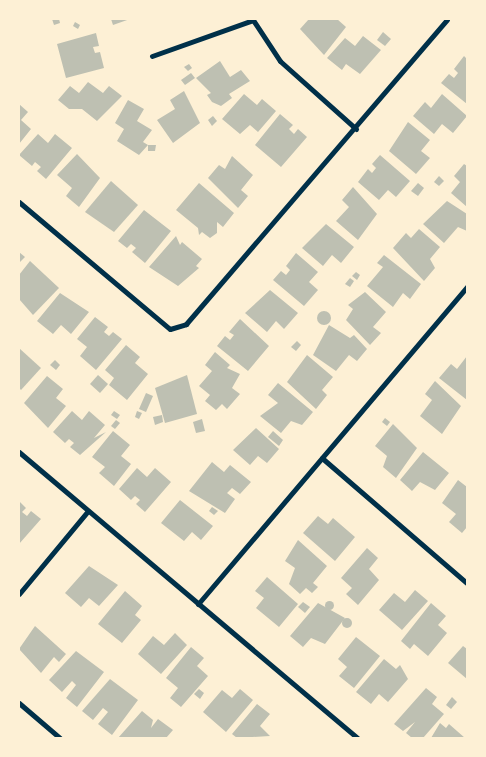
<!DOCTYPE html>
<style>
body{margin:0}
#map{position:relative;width:486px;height:757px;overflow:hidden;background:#fdf0d5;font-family:"Nunito Sans",sans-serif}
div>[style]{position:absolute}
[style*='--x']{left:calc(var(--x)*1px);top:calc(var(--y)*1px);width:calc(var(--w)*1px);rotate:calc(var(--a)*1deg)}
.building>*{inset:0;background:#bec0b2}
.round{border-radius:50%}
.minor>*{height:5px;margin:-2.5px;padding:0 2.5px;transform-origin:2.5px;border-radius:2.5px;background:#003049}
span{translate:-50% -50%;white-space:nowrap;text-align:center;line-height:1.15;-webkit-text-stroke:5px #fdf0d5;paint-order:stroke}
.frame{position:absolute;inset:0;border:20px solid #fdf0d5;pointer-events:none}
</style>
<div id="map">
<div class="building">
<div style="clip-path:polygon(52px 19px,59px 19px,60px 23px,54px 25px)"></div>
<div style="clip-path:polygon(111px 19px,130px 19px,113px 25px)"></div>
<div style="clip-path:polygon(309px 19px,337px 19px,346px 27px,324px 55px,300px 29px)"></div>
<div style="clip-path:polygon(75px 22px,80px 25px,78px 29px,73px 26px)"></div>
<div style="clip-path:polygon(383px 32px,391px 39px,385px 46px,377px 40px)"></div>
<div style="clip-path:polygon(96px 33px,99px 46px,93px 47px,95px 53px,100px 52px,104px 68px,66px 78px,57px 44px)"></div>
<div style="clip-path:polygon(363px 36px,381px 50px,360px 74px,346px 64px,342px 70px,327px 58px,345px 38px,355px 46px)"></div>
<div style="clip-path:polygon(464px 56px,467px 59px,467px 104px,441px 83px,449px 74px,454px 78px,458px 73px,454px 69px)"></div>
<div style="clip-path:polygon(220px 61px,230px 77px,241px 70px,250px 81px,229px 94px,232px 98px,221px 106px,212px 102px,207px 95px,211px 93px,196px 78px)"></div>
<div style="clip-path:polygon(189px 64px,192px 68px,188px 71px,184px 67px)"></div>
<div style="clip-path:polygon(191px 73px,195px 78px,185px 85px,181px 80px)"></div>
<div style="clip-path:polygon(88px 82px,103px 93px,109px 86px,122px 96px,97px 121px,82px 109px,69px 109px,58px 100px,70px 86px,79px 93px)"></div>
<div style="clip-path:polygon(184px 91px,200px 123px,173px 143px,157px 120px,175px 109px,170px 100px)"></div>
<div style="clip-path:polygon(244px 94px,257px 105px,262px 99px,276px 111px,258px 132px,250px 125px,240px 134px,222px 119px)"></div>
<div style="clip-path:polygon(442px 94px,467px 116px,453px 133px,442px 124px,434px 134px,413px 116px,425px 102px,431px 108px)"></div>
<div style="clip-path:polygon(128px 100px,144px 109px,137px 121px,152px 130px,143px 142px,148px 145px,139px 155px,117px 141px,124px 129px,115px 123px)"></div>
<div style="clip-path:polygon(19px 104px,28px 112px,21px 120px,31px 129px,19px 144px)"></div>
<div style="clip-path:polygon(280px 114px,293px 125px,289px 129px,294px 134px,298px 129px,307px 137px,281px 167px,255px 145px)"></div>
<div style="clip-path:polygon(213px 116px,217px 121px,212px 126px,208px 120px)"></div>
<div style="clip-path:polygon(408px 122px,430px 140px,421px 151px,430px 158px,416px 174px,389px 151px)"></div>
<div style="clip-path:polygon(38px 134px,48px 143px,55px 134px,72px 148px,46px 179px,37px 171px,41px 167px,35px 162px,32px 166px,19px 155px)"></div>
<div style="clip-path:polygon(148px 145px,156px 145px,155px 151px,148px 151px)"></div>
<div style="clip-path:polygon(77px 154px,100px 178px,79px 207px,66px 196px,72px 188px,57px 175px)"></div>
<div style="clip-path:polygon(380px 155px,410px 181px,396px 197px,388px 190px,379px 200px,358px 182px,368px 169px,372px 173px,376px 168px,372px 164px)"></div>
<div style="clip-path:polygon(232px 156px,253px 175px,241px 190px,248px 196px,238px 208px,208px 178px,219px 165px,225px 169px)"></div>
<div style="clip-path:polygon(464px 164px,467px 166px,467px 207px,451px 193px,460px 182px,454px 176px)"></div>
<div style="clip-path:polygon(439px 176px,444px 181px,439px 186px,434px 182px)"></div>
<div style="clip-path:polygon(111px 181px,138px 205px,114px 232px,85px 212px)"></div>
<div style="clip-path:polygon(199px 183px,234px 213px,223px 227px,217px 222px,217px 233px,210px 238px,202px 232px,199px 235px,198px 228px,176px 210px)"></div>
<div style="clip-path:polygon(418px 183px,424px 188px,418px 196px,411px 191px)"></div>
<div style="clip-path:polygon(353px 187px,377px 214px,358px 240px,336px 221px,349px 207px,342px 200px)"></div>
<div style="clip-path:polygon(447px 201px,467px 214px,467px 231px,458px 227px,444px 243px,423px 224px)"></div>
<div style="clip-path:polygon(144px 210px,171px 231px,145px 263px,132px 252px,136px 248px,131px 244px,127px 248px,118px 241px)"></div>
<div style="clip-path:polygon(326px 224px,354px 247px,341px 263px,332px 255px,323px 266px,302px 248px)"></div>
<div style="clip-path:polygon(419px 229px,440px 247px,430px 259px,435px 268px,424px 281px,393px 248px,406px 233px,411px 238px)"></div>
<div style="clip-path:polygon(176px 236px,180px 245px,182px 242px,202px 259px,196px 266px,199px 268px,178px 286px,149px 267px)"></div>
<div style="clip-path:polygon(19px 252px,25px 257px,19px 263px)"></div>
<div style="clip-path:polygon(296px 253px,318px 272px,309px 282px,318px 290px,304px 306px,273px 280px,281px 271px,286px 275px,290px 270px,286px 266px)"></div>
<div style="clip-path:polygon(384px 255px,421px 284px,410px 299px,403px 293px,393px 307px,367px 286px,383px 267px,377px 263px)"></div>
<div style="clip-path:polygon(30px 261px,59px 288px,33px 315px,19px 299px,19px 275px)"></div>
<div style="clip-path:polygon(356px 272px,360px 275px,357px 280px,352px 276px)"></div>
<div style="clip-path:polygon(350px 278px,354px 281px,350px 287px,345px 284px)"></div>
<div style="clip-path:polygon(270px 290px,298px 313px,284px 329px,276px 321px,267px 332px,245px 313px)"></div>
<div style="clip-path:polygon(365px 292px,386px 312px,373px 327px,381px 333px,370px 345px,346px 320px,353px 309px,348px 305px)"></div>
<div style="clip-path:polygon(60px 293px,89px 312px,71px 334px,61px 325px,53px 334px,37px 321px)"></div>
<div class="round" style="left:317px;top:311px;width:14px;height:14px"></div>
<div style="clip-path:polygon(95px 317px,108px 327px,104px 332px,109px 336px,113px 332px,122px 339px,96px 370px,80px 356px,87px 347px,77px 339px)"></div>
<div style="clip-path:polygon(240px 319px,269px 346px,248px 371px,217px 346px,225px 336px,230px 340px,234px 335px,229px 332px)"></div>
<div style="clip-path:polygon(329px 325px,350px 338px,354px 335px,367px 349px,357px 361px,349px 355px,336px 371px,313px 355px)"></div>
<div style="clip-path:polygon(297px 341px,301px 345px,296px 351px,291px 347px)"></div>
<div style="clip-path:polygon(126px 345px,140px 357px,135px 363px,148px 374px,127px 400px,109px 385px,114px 378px,105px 370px)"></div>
<div style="clip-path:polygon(19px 348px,41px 368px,21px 390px,19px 388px)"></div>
<div style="clip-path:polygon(215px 352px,230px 365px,227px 368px,240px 374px,232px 388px,240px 394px,227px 409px,222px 404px,216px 410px,205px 401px,210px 395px,199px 386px,212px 371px,205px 365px)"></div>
<div style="clip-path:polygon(307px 355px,333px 377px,322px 390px,327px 395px,316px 409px,287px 382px)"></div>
<div style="clip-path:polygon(467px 356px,467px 400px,439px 378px,451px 364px,457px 369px)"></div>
<div style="clip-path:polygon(55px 360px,60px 365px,56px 370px,50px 365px)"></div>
<div style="clip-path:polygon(98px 375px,108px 384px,100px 393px,90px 384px)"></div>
<div style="clip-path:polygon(187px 375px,197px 414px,165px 423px,155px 388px)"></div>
<div style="clip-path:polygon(47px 376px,63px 389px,56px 398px,66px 406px,48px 428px,24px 403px)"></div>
<div style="clip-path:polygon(435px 381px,461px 406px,442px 434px,420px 416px,432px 400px,425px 394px)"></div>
<div style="clip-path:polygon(278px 383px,313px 412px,302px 425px,291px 421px,281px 433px,260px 416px,278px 403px,268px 395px)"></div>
<div style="clip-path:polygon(146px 393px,153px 396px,146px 412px,139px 409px)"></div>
<div style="clip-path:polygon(72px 411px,82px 420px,89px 411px,105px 425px,94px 438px,106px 432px,80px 455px,70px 447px,74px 443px,69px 439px,65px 443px,53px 432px)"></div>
<div style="clip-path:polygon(114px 411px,120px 415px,117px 419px,111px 415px)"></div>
<div style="clip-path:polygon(137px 411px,142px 413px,139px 419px,135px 417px)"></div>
<div style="clip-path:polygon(162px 415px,163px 422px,155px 425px,153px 417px)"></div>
<div style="clip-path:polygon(385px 418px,390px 422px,387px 426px,382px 422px)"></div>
<div style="clip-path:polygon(202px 419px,205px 431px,196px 433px,193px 422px)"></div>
<div style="clip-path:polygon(116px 420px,120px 423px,115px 429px,111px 426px)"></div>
<div style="clip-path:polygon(393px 424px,417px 448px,396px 478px,383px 467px,387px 456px,375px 446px)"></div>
<div style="clip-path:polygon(256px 428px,279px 449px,267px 463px,258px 456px,250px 465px,233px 450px)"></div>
<div style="clip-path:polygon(113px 431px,130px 445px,121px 456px,131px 464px,114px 486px,99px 473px,105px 467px,92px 457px)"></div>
<div style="clip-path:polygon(273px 431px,283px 440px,279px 446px,268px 437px)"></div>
<div style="clip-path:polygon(423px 452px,449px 473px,435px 490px,420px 482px,412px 491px,400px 480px)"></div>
<div style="clip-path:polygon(212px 462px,224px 472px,230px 465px,251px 482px,240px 494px,232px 488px,227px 493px,235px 499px,225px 513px,189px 491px)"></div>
<div style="clip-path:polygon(137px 468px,147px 477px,155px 468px,171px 482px,145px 512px,136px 504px,140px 500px,135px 496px,131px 500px,119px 489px)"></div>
<div style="clip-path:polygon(458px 480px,467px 487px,467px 527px,462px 533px,449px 522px,456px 514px,442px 503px)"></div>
<div style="clip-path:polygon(180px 500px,213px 526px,201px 540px,192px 532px,184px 541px,161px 523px)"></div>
<div style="clip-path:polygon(19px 501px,26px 508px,22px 512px,27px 516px,31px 511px,41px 519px,19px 544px)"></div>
<div style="clip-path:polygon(212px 507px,218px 511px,214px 515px,209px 511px)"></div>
<div style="clip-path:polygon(318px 516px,328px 524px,333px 518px,355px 537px,335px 561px,303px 533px)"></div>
<div style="clip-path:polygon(298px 540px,327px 566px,313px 583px,318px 587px,312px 593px,306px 588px,300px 594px,289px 584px,295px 568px,285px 561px)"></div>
<div style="clip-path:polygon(367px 548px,378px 558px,369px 569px,379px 580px,358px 605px,346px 594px,352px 588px,341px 578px)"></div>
<div style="clip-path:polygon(89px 566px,118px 585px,99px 606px,89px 598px,81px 607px,65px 593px)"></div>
<div style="clip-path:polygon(267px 577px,298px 604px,279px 627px,256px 608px,264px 598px,255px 591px)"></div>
<div style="clip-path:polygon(415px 590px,428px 601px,402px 630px,379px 610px,394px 593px,405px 602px)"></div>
<div style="clip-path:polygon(125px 591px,142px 606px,135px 615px,141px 620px,122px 643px,98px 624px)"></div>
<div class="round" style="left:324.5px;top:600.5px;width:9px;height:9px"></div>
<div style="clip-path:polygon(303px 602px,310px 607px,305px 613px,298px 607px)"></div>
<div style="clip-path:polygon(318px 603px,345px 618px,325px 644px,311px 638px,303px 647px,290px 636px)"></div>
<div style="clip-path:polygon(431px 603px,446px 616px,438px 625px,447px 633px,428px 656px,414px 644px,410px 649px,401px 641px)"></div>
<div class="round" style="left:342px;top:618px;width:10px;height:10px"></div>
<div style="clip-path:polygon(35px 626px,66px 654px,59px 662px,54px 657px,41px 673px,19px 649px)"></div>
<div style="clip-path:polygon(175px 633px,187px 645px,161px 674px,138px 654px,153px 636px,164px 645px)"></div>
<div style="clip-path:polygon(356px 637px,380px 656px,354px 688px,339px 676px,347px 667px,338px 659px)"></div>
<div style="clip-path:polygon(463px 646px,467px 649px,467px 679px,448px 663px)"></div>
<div style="clip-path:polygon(191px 647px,204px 658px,197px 666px,208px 676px,181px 707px,170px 698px,178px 688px,166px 678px)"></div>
<div style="clip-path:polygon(76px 651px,104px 672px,77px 707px,66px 698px,76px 685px,72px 681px,62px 692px,49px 680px)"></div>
<div style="clip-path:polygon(384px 659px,396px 669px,400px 665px,408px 679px,388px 702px,379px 694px,371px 704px,356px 692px)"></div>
<div style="clip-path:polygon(110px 679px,138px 700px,112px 735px,98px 724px,108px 712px,103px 708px,93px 720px,82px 711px)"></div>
<div style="clip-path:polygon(426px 688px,437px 697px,432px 704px,444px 714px,423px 738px,412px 738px,406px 733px,415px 722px,403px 731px,394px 724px)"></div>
<div style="clip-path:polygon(199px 689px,204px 693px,200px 699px,194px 694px)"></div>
<div style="clip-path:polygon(240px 689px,253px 700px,226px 732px,203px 712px,222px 690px,232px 698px)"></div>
<div style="clip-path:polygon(452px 697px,457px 702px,451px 709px,446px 705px)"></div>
<div style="clip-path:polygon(257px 704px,270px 714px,260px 726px,270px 736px,237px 738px,232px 734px)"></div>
<div style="clip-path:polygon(142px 711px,153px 720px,151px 728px,158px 719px,173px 730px,166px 738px,118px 738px)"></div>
<div style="clip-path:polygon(440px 723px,446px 728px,449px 724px,465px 738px,431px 738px)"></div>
</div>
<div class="minor">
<div style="--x:152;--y:56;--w:107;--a:-19.6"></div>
<div style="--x:253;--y:20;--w:49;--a:56.6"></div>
<div style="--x:280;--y:61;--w:102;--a:41.8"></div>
<div style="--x:19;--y:202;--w:197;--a:40.1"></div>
<div style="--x:170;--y:329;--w:17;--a:-17"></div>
<div style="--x:186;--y:324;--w:401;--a:-49.4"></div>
<div style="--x:19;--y:452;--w:443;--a:40.2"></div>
<div style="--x:322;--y:458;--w:191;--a:40.8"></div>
<div style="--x:19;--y:594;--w:108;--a:-50.3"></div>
<div style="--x:198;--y:604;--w:416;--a:-49.7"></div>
<div style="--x:19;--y:703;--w:54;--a:40.5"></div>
</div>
<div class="frame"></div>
</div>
